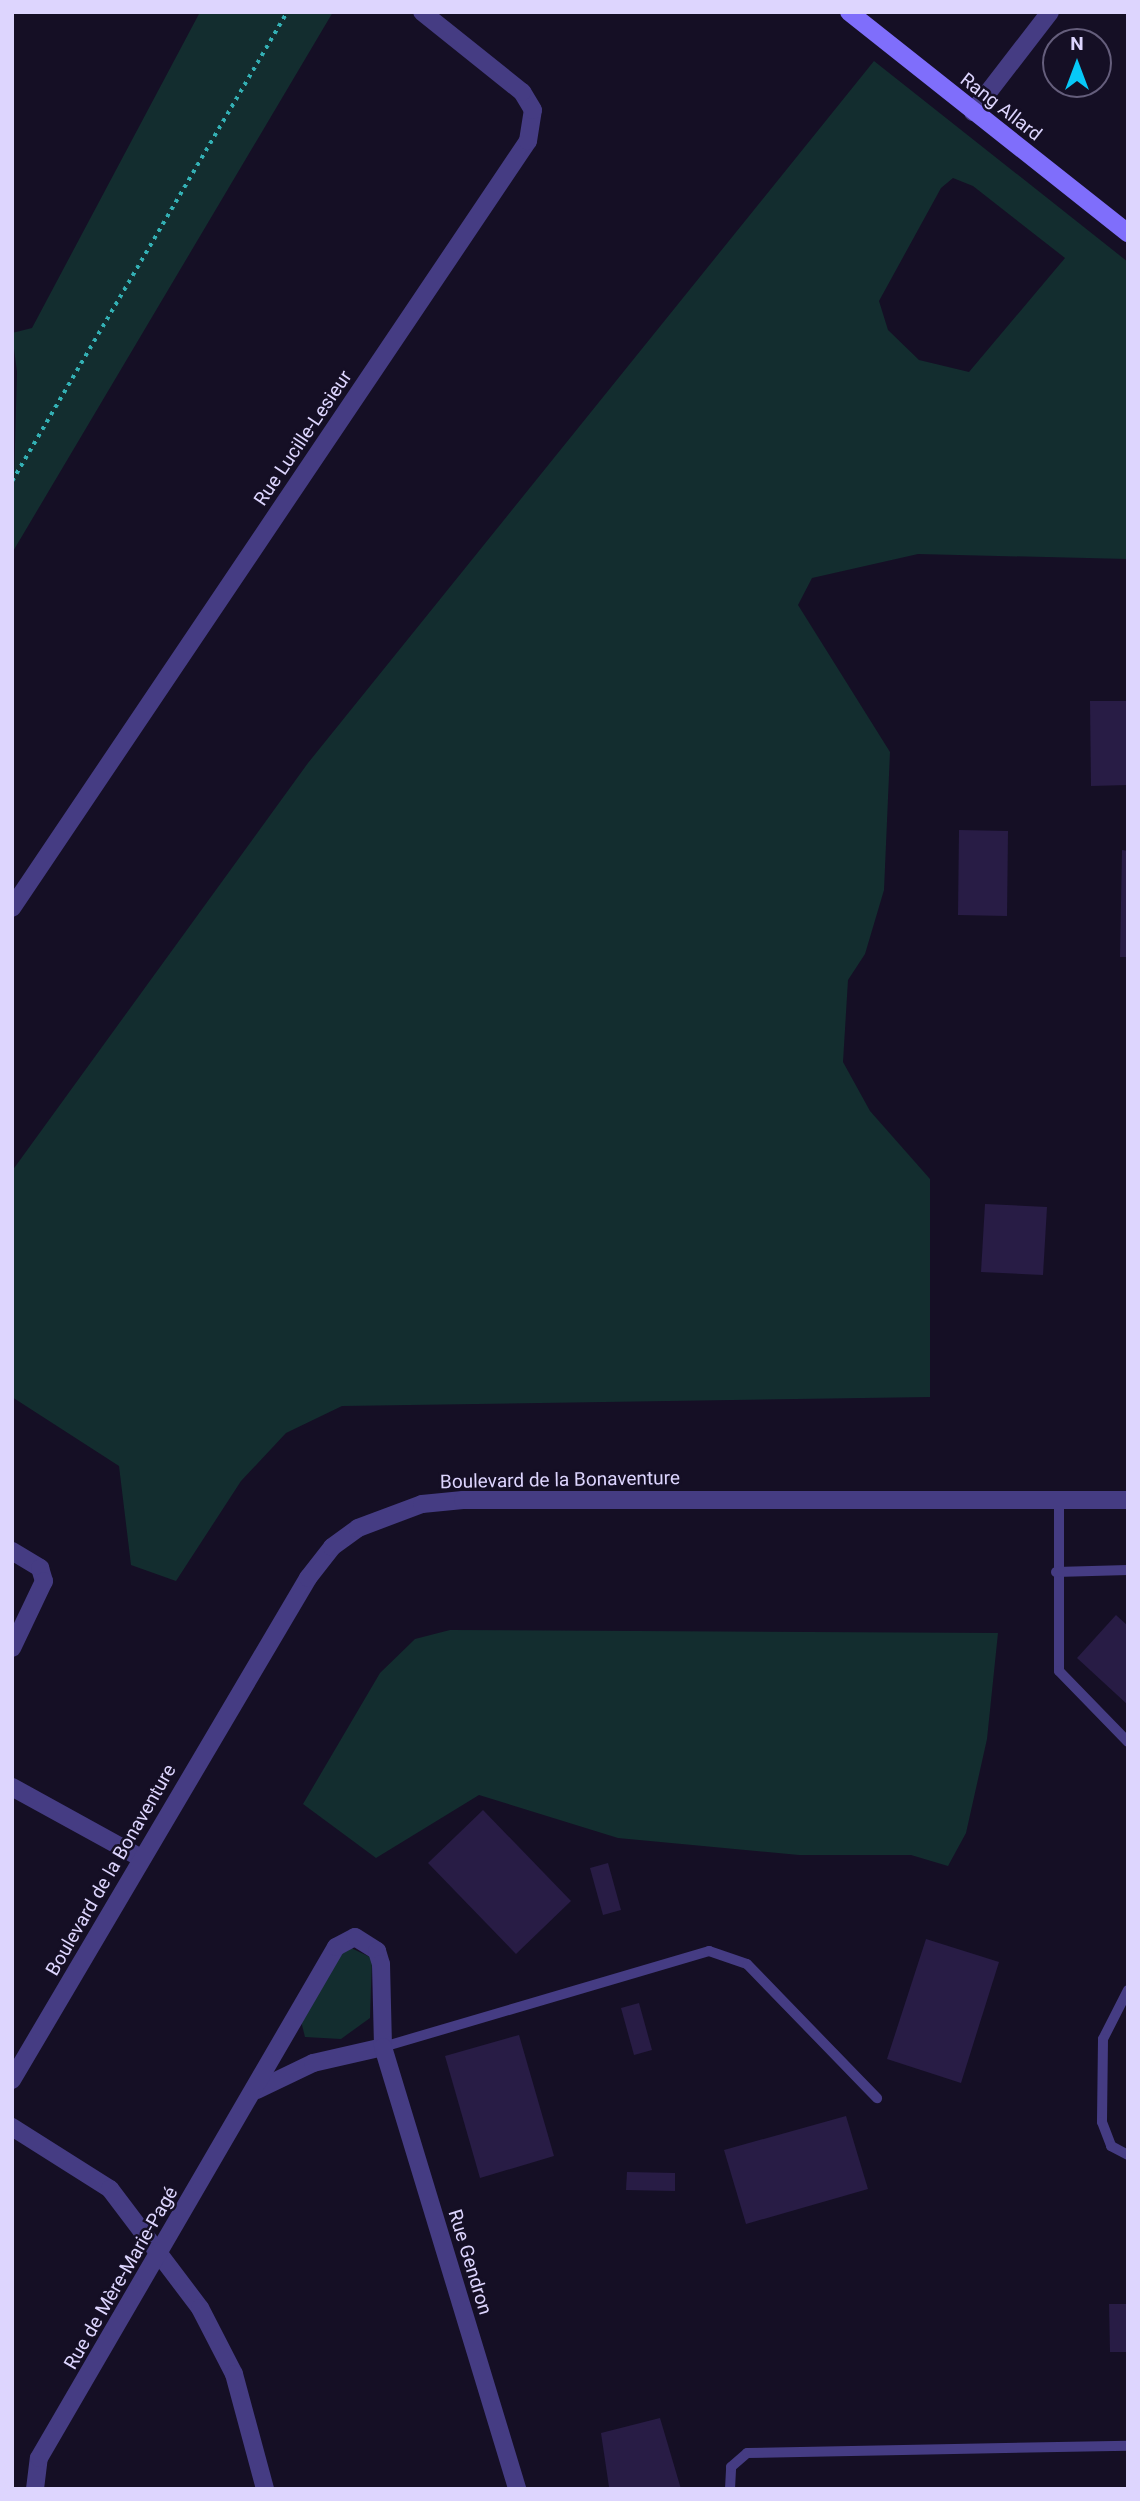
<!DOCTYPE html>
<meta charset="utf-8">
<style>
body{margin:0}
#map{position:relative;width:1140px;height:2501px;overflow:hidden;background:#150f25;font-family:Roboto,sans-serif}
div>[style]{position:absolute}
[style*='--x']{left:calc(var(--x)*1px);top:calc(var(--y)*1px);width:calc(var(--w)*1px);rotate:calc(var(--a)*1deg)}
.green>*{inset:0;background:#132d2f}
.building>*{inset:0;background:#281c45}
.path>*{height:3.5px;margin-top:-1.75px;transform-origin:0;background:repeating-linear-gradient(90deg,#33b0b4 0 3.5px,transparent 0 8.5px)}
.lane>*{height:10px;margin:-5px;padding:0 5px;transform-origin:5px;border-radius:5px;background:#453c83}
.street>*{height:18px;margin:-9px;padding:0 9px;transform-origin:9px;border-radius:9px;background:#453c83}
.secondary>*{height:18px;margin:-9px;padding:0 9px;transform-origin:9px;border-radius:9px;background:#7f6efb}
span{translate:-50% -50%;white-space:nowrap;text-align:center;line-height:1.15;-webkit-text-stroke:5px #150f25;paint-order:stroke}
.street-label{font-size:19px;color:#ddd5fe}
.frame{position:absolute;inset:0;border:14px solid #ddd5fe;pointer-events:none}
.north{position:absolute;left:1042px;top:28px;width:70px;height:70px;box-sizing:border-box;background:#150f25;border:2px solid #655e7c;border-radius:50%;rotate:0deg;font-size:19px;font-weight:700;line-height:28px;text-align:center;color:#ddd5fe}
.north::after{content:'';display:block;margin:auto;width:24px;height:32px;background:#07c9f8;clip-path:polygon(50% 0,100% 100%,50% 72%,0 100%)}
</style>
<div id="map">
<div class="green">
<div style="clip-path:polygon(200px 12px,333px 12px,12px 553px,17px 372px,12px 333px,32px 328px)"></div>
<div style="clip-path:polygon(evenodd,874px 61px,1128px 262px,1128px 559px,918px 554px,812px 578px,798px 605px,890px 752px,884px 890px,865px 954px,848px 980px,843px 1062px,870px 1111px,930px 1179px,930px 1397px,342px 1406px,286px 1433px,241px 1481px,176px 1581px,131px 1565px,119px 1466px,12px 1397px,12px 1171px,308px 763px,874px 61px,953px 178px,973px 186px,1065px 258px,969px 372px,919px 360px,888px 330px,879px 301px,941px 188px,953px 178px)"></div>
<div style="clip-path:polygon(450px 1630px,998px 1633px,987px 1739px,966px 1833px,948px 1866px,911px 1855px,799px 1855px,618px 1838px,479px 1795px,376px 1858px,303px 1804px,380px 1673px,415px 1639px)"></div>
<div style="clip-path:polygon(349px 1947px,372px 1958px,370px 2018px,341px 2039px,305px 2037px,301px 2021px,337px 1956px)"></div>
</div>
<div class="building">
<div style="clip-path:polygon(1090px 701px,1128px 701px,1128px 785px,1091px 786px)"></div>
<div style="clip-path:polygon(959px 830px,1008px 831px,1007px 916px,958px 915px)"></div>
<div style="clip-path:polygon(1122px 850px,1128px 851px,1128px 957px,1120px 957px)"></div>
<div style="clip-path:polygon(985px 1204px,1047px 1207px,1043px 1275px,981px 1272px)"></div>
<div style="clip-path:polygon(1116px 1615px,1128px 1626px,1128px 1705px,1077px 1658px)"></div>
<div style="clip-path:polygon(483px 1810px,571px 1901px,516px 1954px,428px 1863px)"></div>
<div style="clip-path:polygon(608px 1863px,621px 1910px,603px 1915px,590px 1868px)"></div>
<div style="clip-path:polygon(926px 1939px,999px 1962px,961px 2083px,887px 2059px)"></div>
<div style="clip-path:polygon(639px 2003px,652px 2050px,634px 2055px,621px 2008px)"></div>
<div style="clip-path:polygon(519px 2035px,554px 2156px,480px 2178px,445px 2056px)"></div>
<div style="clip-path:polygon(846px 2116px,868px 2189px,746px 2224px,724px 2150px)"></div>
<div style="clip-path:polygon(627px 2172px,675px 2173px,675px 2191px,626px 2190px)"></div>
<div style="clip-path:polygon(1109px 2304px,1128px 2304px,1128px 2352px,1110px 2352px)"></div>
<div style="clip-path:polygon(660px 2418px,681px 2489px,609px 2487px,601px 2433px)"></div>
</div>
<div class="path">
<div style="--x:12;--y:481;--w:544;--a:-59.61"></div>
</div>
<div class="lane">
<div style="--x:1059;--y:1500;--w:171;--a:90"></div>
<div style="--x:1059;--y:1671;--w:99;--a:45.8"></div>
<div style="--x:1056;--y:1572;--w:72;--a:-1.6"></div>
<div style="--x:1128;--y:1990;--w:55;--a:117"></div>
<div style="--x:1103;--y:2039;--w:83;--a:90.7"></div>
<div style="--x:1102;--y:2122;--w:26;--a:69"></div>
<div style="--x:1111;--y:2146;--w:19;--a:28"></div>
<div style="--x:383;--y:2047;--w:340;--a:-16.4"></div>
<div style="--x:709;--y:1951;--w:40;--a:18.9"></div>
<div style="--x:747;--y:1964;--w:187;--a:45.9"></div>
<div style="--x:730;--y:2489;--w:22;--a:-87"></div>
<div style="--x:731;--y:2467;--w:21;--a:-41"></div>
<div style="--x:747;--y:2453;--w:381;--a:-1.1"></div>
</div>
<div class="street">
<div style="--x:973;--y:112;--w:126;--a:-52.4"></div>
<div style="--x:12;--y:908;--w:924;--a:-56.07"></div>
<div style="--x:528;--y:141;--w:31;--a:-81"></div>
<div style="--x:533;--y:110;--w:21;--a:-121"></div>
<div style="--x:522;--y:92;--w:128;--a:-141.3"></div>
<div style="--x:12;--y:1551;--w:33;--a:31"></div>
<div style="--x:40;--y:1568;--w:14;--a:73"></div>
<div style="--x:44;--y:1581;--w:74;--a:115.5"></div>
<div style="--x:12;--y:1787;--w:147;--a:28.8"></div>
<div style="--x:12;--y:2080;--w:583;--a:-59.47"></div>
<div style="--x:308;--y:1578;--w:39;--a:-52"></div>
<div style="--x:332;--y:1547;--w:32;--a:-36"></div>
<div style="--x:358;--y:1528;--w:68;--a:-20.6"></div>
<div style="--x:422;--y:1504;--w:41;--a:-5.6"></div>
<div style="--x:463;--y:1500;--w:665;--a:0"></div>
<div style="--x:257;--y:2090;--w:62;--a:-25.7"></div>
<div style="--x:313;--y:2063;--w:72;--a:-12.9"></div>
<div style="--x:12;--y:2127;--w:116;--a:32.3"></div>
<div style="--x:110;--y:2189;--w:149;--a:52.9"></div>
<div style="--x:200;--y:2308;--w:74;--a:62.7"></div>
<div style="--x:234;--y:2374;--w:119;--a:74.9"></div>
<div style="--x:35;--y:2489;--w:31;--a:-83"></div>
<div style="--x:39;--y:2458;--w:591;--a:-59.83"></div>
<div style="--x:336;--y:1947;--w:21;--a:-28"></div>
<div style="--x:355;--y:1937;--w:26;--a:32"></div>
<div style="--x:377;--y:1951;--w:14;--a:73"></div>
<div style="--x:381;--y:1964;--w:83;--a:88.6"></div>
<div style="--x:383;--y:2047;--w:462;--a:73.1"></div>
</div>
<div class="secondary">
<div style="--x:849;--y:12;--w:356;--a:38.4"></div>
</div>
<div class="street-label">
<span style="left:1001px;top:107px;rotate:38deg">Rang Allard</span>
<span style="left:303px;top:438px;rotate:-56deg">Rue Lucille-Lesieur</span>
<span style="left:560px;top:1480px;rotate:-1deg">Boulevard de la Bonaventure</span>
<span style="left:111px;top:1870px;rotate:-60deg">Boulevard de la Bonaventure</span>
<span style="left:470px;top:2262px;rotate:73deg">Rue Gendron</span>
<span style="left:121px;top:2278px;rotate:-60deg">Rue de Mère-Marie-Pagé</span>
</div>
<div class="frame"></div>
<div class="north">N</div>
</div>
